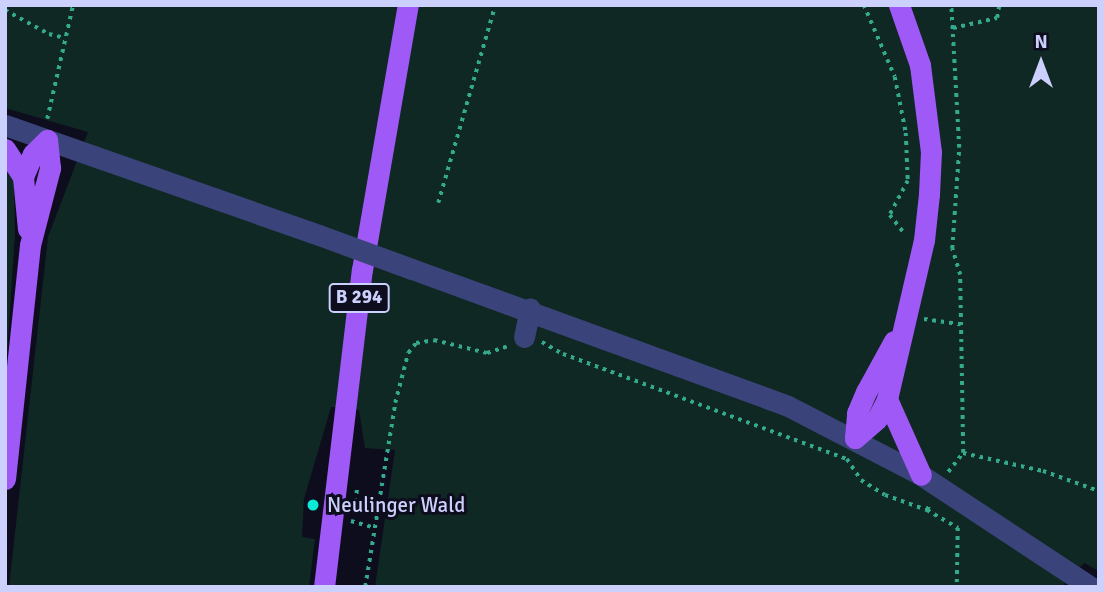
<!DOCTYPE html>
<style>
body{margin:0}
#map{position:relative;width:1104px;height:592px;overflow:hidden;background:#0d0d1e;font-family:Signika,sans-serif}
div>[style]{position:absolute}
[style*='--x']{left:calc(var(--x)*1px);top:calc(var(--y)*1px);width:calc(var(--w)*1px);rotate:calc(var(--a)*1deg)}
.green>*{inset:0;background:#102823}
.path>*{height:3.5px;margin-top:-1.75px;transform-origin:0;background:repeating-linear-gradient(90deg,#33aa8d 0 3.5px,transparent 0 8.5px)}
.minor>*{height:21px;margin:-10.5px;padding:0 10.5px;transform-origin:10.5px;border-radius:10.5px;background:#3a447b}
.major>*{height:21px;margin:-10.5px;padding:0 10.5px;transform-origin:10.5px;border-radius:10.5px;background:#9f59f7}
.minor-bridge>*{height:21px;margin:-10.5px;padding:0 10.5px;transform-origin:10.5px;border-radius:10.5px;background:#3a447b}
.dots>*{width:19px;height:19px;translate:-50% -50%;box-sizing:border-box;border:4px solid #0d0d1e;border-radius:50%}
span{translate:-50% -50%;white-space:nowrap;text-align:center;line-height:1.15;-webkit-text-stroke:6px #0d0d1e;paint-order:stroke}
.shield-label span{padding:2px 5px;background:#0d0d1e;border:2px solid;border-radius:5px;-webkit-text-stroke-width:0}
.shield-label{font-size:19px;color:#ccd0fd;font-weight:700}
.poi-label{font-size:21px;color:#ccd0fd}
.left{translate:0 -50%;text-align:left}
.frame{position:absolute;inset:0;border:7px solid #ccd0fd;pointer-events:none}
.north{position:absolute;left:1006px;top:28px;width:70px;height:70px;-webkit-text-stroke:5px #0d0d1e;paint-order:stroke;rotate:0deg;font-size:19px;font-weight:700;line-height:28px;text-align:center;color:#ccd0fd}
.north::after{content:'';display:block;margin:auto;width:24px;height:32px;background:#ccd0fd;clip-path:polygon(50% 0,100% 100%,50% 72%,0 100%)}
</style>
<div id="map">
<div class="green">
<div style="clip-path:polygon(5px 5px,1099px 5px,1099px 571px,1084px 563px,1061px 587px,375px 587px,395px 450px,365px 448px,359px 410px,331px 407px,304px 499px,302px 537px,315px 539px,309px 587px,9px 587px,48px 237px,88px 132px,5px 108px)"></div>
<div style="clip-path:polygon(5px 163px,14px 180px,15px 234px,5px 387px)"></div>
</div>
<div class="path">
<div style="--x:864;--y:5;--w:78;--a:66.7"></div>
<div style="--x:895;--y:77;--w:57;--a:78.9"></div>
<div style="--x:906;--y:133;--w:48;--a:87.6"></div>
<div style="--x:908;--y:181;--w:38;--a:118"></div>
<div style="--x:890;--y:215;--w:24;--a:52"></div>
<div style="--x:5;--y:10;--w:50;--a:28.6"></div>
<div style="--x:49;--y:34;--w:16;--a:14"></div>
<div style="--x:953;--y:28;--w:45;--a:-12.8"></div>
<div style="--x:997;--y:18;--w:13;--a:-81"></div>
<div style="--x:47;--y:119;--w:117;--a:-77.2"></div>
<div style="--x:438;--y:203;--w:206;--a:-73.9"></div>
<div style="--x:924;--y:319;--w:37;--a:8"></div>
<div style="--x:542;--y:342;--w:24;--a:30"></div>
<div style="--x:563;--y:354;--w:303;--a:20.3"></div>
<div style="--x:847;--y:459;--w:25;--a:56"></div>
<div style="--x:861;--y:480;--w:28;--a:32"></div>
<div style="--x:885;--y:495;--w:45;--a:19.7"></div>
<div style="--x:927;--y:510;--w:8;--a:-67"></div>
<div style="--x:963;--y:453;--w:82;--a:12.7"></div>
<div style="--x:1043;--y:471;--w:59;--a:19.7"></div>
<div style="--x:948;--y:472;--w:24;--a:-52"></div>
<div style="--x:963;--y:453;--w:178;--a:-91"></div>
<div style="--x:960;--y:275;--w:27;--a:-107"></div>
<div style="--x:952;--y:249;--w:101;--a:-86"></div>
<div style="--x:959;--y:148;--w:143;--a:-93.2"></div>
<div style="--x:355;--y:502;--w:14;--a:-82"></div>
<div style="--x:927;--y:510;--w:36;--a:30"></div>
<div style="--x:958;--y:528;--w:59;--a:91"></div>
<div style="--x:351;--y:521;--w:25;--a:16"></div>
<div style="--x:365;--y:587;--w:186;--a:-80.7"></div>
<div style="--x:395;--y:403;--w:52;--a:-75.4"></div>
<div style="--x:408;--y:353;--w:13;--a:-51"></div>
<div style="--x:416;--y:343;--w:18;--a:-9"></div>
<div style="--x:434;--y:340;--w:55;--a:13.8"></div>
<div style="--x:487;--y:353;--w:23;--a:-18"></div>
</div>
<div class="minor">
<div style="--x:5;--y:125;--w:333;--a:19.3"></div>
<div style="--x:412;--y:269;--w:400;--a:20"></div>
<div style="--x:788;--y:406;--w:150;--a:27.4"></div>
<div style="--x:921;--y:475;--w:204;--a:33.4"></div>
<div style="--x:524;--y:337;--w:29;--a:-78"></div>
</div>
<div class="major">
<div style="--x:5;--y:149;--w:33;--a:57"></div>
<div style="--x:28;--y:229;--w:52;--a:-95.5"></div>
<div style="--x:23;--y:177;--w:25;--a:-67"></div>
<div style="--x:33;--y:154;--w:20;--a:-45"></div>
<div style="--x:887;--y:399;--w:83;--a:65.9"></div>
<div style="--x:855;--y:438;--w:29;--a:-41"></div>
<div style="--x:877;--y:419;--w:22;--a:-63"></div>
<div style="--x:887;--y:399;--w:163;--a:-76.9"></div>
<div style="--x:924;--y:240;--w:46;--a:-83.8"></div>
<div style="--x:929;--y:194;--w:42;--a:-87.3"></div>
<div style="--x:931;--y:152;--w:88;--a:-97.2"></div>
<div style="--x:920;--y:65;--w:64;--a:-109.3"></div>
<div style="--x:855;--y:438;--w:25;--a:-85"></div>
<div style="--x:857;--y:413;--w:23;--a:-67"></div>
<div style="--x:866;--y:392;--w:58;--a:-61.2"></div>
<div style="--x:5;--y:479;--w:235;--a:-83.9"></div>
<div style="--x:30;--y:245;--w:80;--a:-75.4"></div>
<div style="--x:50;--y:168;--w:28;--a:-96"></div>
<div style="--x:324;--y:587;--w:319;--a:-83.2"></div>
<div style="--x:362;--y:270;--w:269;--a:-80.2"></div>
</div>
<div class="minor-bridge">
<div style="--x:319;--y:235;--w:99;--a:20.1"></div>
</div>
<div class="dots">
<div style="left:313px;top:505px;background:#0bead7"></div>
</div>
<div class="shield-label">
<span style="left:359px;top:298px">B 294</span>
</div>
<div class="poi-label">
<span class="left" style="left:327px;top:505px">Neulinger Wald</span>
</div>
<div class="frame"></div>
<div class="north">N</div>
</div>
